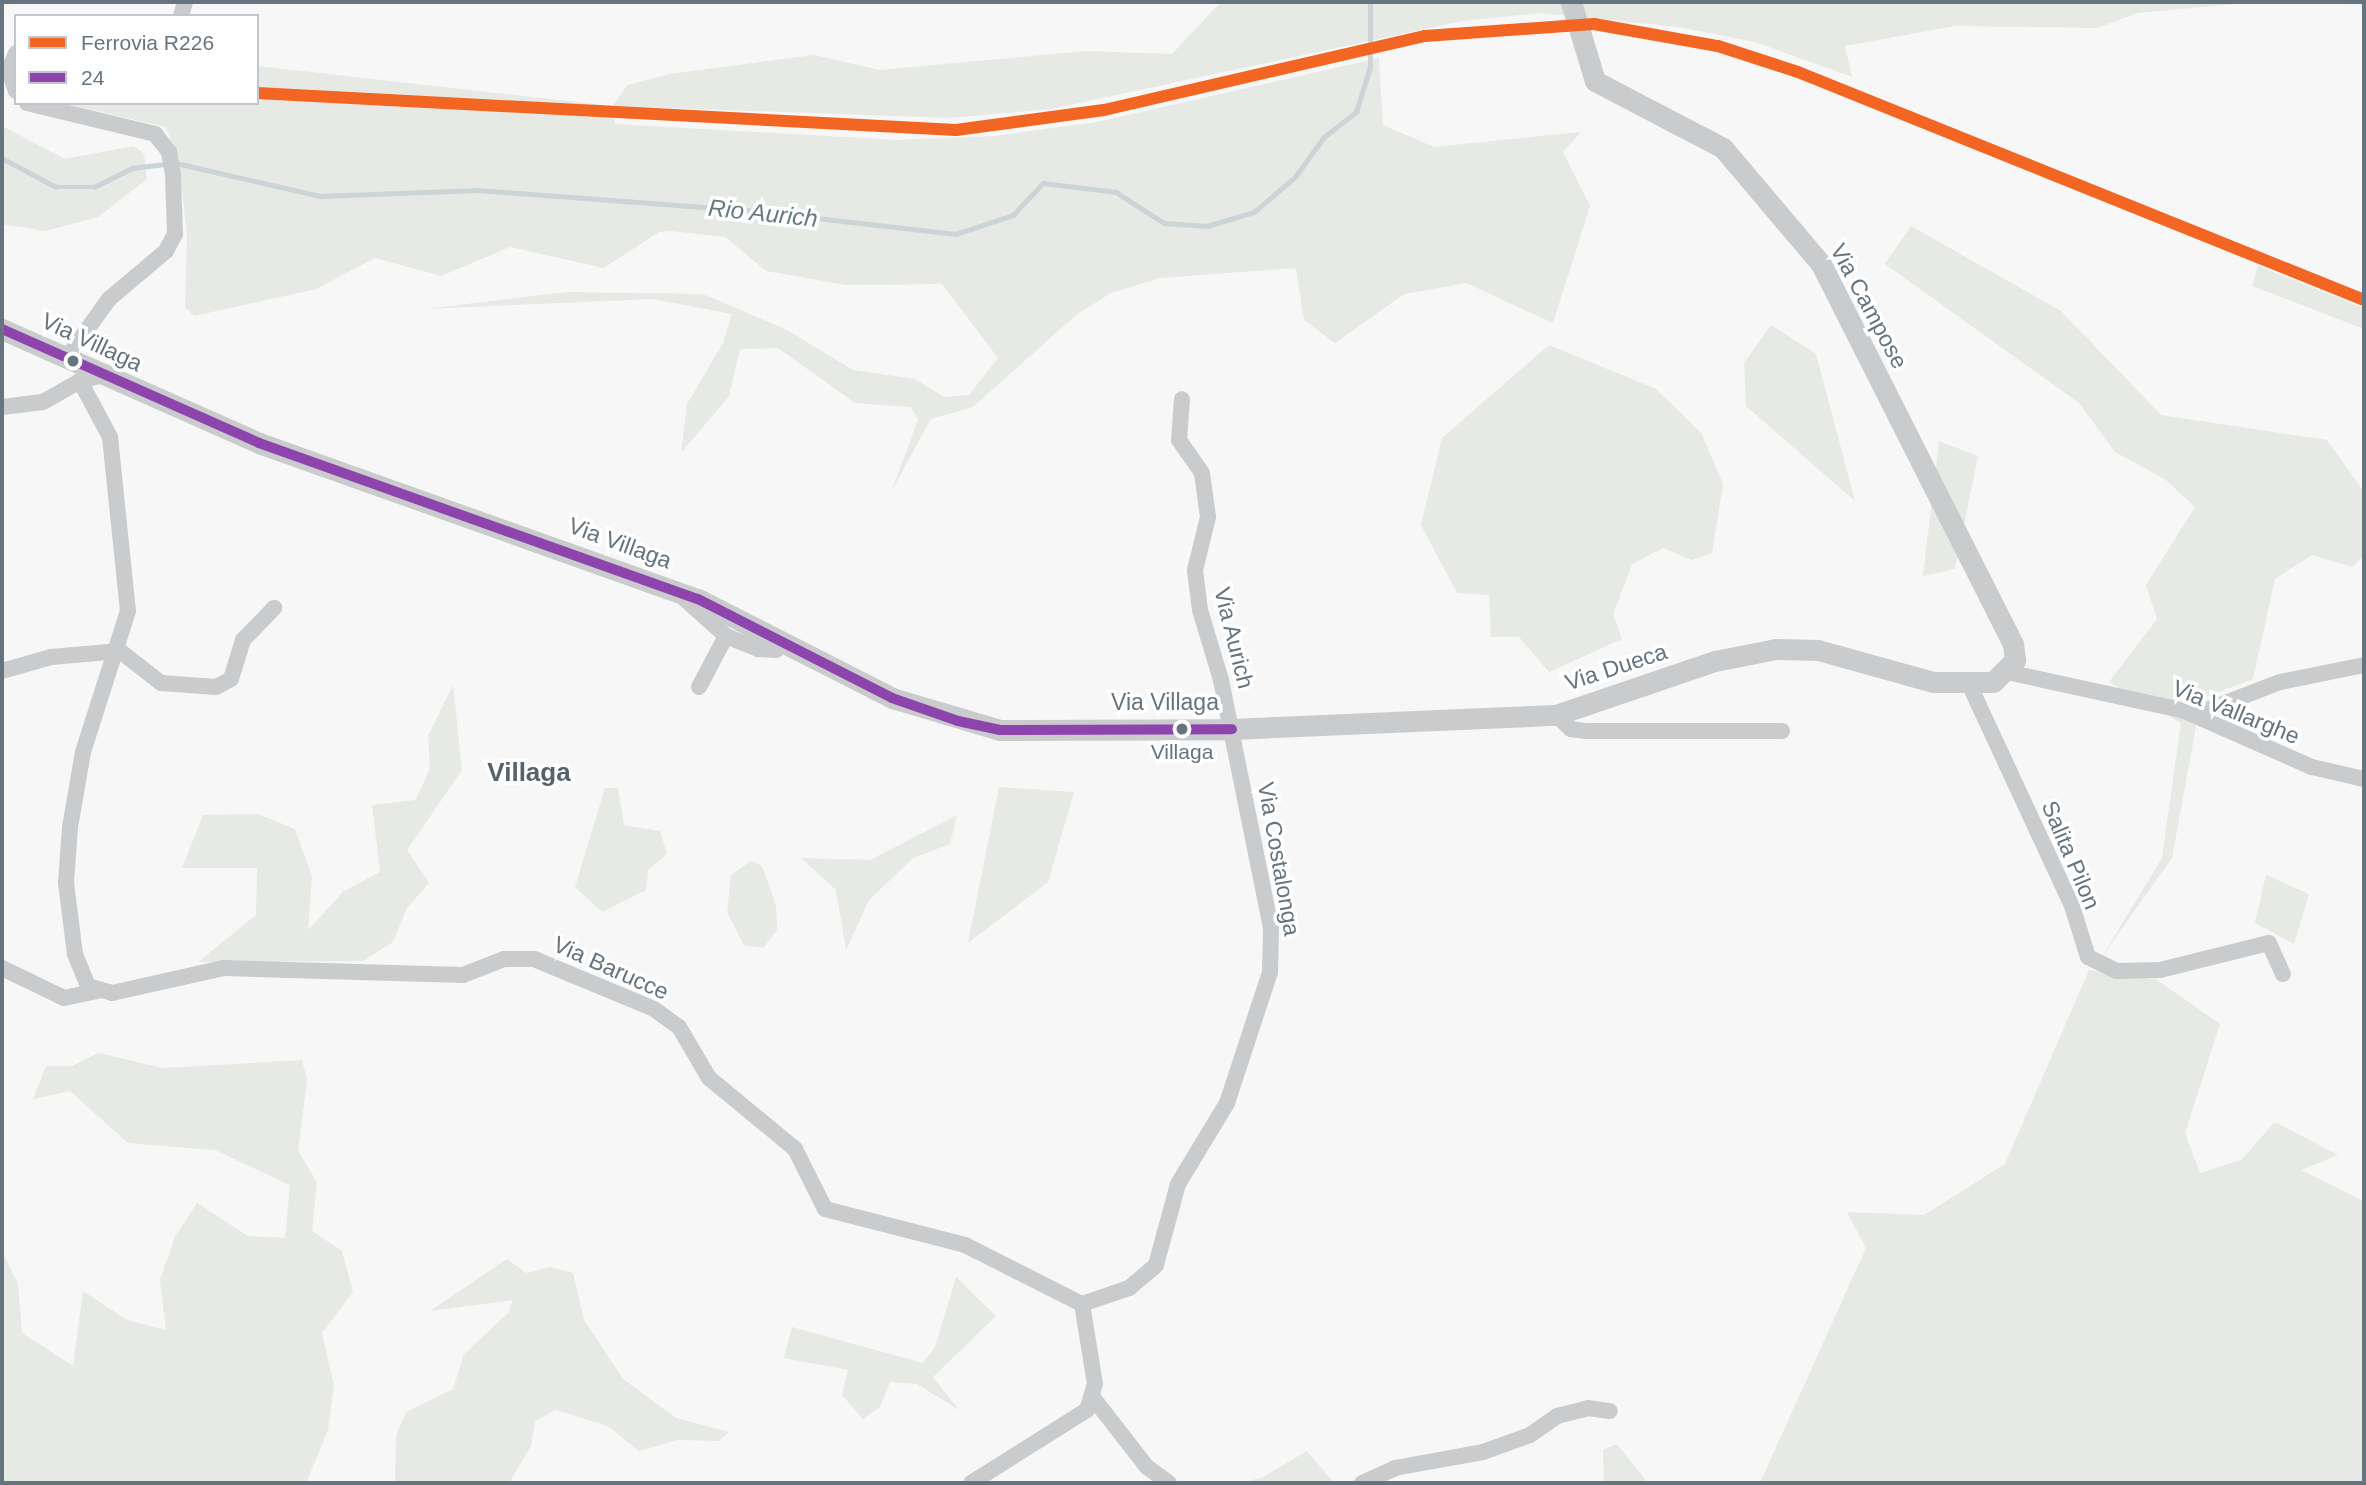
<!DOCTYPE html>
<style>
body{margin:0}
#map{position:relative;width:2366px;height:1485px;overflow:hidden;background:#f7f7f7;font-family:Arial,sans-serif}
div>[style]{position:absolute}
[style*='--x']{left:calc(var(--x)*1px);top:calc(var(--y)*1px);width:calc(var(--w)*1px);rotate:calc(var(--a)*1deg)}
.green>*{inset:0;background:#e6e9e4}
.stream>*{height:4.5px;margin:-2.25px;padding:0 2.25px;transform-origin:2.25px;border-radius:2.25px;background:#ccd4d7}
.minor>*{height:16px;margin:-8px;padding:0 8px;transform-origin:8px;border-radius:8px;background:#cacbcc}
.tertiary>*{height:21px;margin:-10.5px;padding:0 10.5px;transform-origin:10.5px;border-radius:10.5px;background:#cacbcc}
.bus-1>*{height:10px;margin:-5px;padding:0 5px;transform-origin:5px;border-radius:5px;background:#8e44ad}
.rail-1>*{height:12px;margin:-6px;padding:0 6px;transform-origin:6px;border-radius:6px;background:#f26522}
.dots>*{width:19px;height:19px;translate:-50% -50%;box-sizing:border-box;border:4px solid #fff;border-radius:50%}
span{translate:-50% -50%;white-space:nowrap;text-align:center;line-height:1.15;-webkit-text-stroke:7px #fff;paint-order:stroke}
.bus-label{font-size:21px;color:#65747f}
.street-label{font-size:23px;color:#65747f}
.water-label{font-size:24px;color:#657a81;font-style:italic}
.quarter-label{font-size:26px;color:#56626b;font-weight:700}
.frame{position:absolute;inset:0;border:4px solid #65747f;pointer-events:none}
.legend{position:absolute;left:14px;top:14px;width:245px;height:91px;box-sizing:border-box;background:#fff;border:2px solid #c1c7cc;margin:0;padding:9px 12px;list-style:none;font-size:21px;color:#65747f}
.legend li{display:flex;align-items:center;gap:14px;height:35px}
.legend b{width:35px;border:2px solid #c1c7cc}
</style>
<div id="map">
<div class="green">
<div style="clip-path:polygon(1221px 2px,2256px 2px,2138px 13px,2097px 28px,1955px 26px,1845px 46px,1852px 77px,1755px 42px,1678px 27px,1540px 13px,1463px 21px,1051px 109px,950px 118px,613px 106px,615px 124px,896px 140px,994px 136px,1097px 122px,1379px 58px,1383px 125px,1434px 147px,1581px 132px,1563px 152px,1590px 206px,1553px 323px,1466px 283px,1404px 294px,1335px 343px,1304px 320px,1296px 268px,1160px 278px,1111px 293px,1076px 315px,973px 407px,931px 419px,892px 490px,918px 420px,911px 407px,855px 403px,778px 348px,740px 349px,729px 396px,681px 453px,687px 404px,723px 343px,732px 314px,653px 299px,425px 309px,567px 292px,703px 294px,785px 329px,853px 370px,915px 379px,944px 397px,969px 395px,998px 358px,942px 284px,847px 285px,766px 271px,725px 237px,671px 231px,659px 232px,604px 268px,510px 247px,441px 276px,375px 258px,316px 289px,194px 316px,185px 307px,187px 235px,179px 163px,166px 127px,62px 103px,257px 103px,257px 66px,613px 106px,627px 85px,670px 74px,814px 55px,880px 70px,1085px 51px,1172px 54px)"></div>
<div style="clip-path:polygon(2px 126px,65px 159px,134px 146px,144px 154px,147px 179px,98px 217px,45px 231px,2px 224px)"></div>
<div style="clip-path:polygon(1911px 226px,2061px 311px,2161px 415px,2327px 440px,2364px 492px,2364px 555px,2353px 567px,2312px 555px,2275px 579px,2253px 679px,2201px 699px,2172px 858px,2103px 955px,2162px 858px,2181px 723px,2109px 682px,2157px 619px,2146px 585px,2195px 507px,2166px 480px,2115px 452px,2079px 403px,1885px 264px)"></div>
<div style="clip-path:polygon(2258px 266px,2364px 308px,2364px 329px,2252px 286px)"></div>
<div style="clip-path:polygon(1771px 325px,1816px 354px,1855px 501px,1746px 406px,1744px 363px)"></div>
<div style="clip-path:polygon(1549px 345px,1656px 389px,1701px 433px,1723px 484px,1712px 553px,1691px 560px,1663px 548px,1632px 564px,1613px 614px,1622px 639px,1549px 672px,1519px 637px,1491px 637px,1489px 595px,1457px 593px,1421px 525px,1442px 438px)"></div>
<div style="clip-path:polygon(1939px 441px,1978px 456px,1955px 569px,1923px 576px)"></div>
<div style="clip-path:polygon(453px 685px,462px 770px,407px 850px,429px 883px,407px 908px,393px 942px,363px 961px,198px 962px,256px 915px,257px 868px,182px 868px,203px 815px,258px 814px,295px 829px,312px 877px,308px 930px,344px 891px,380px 872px,372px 805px,416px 800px,430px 768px,428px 736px)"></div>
<div style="clip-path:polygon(999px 787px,1074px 792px,1048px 882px,968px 943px)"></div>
<div style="clip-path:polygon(605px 788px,618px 788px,624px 825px,660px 831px,667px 854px,648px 870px,646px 890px,602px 912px,575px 887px)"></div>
<div style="clip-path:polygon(957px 815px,950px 844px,913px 858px,869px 900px,846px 950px,836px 890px,801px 858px,870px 860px)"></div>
<div style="clip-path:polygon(751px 861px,762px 866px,776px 905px,777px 930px,763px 948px,744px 945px,727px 912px,731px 875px)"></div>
<div style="clip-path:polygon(2266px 875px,2309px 894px,2294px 944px,2255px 923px)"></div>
<div style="clip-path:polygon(2089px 970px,2157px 980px,2220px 1024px,2185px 1133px,2200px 1173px,2241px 1160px,2275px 1122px,2338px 1155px,2301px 1170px,2364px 1201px,2364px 1483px,1760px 1483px,1866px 1248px,1847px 1212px,1924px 1215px,2005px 1164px)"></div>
<div style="clip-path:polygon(98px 1053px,163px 1068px,302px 1060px,307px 1080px,298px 1151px,317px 1182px,312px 1231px,342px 1251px,353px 1292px,322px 1333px,334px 1385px,328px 1430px,306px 1483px,2px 1483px,2px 1251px,18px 1284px,22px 1333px,73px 1366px,83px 1291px,127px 1320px,166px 1330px,160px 1280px,175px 1237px,197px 1203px,248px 1236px,285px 1238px,290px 1185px,215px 1150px,128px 1143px,70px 1091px,33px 1099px,46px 1066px,72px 1066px)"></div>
<div style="clip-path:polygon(507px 1259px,526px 1273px,550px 1267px,573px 1273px,584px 1320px,623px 1379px,676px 1418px,729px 1432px,719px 1441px,678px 1440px,639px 1451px,608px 1426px,556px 1410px,535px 1421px,531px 1446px,509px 1483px,395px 1483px,396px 1435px,406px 1412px,453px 1389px,464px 1354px,509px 1312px,513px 1300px,430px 1311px)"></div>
<div style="clip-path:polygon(956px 1277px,996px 1316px,933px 1377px,959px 1410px,917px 1384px,890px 1382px,880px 1407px,863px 1419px,842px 1395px,848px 1370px,784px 1358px,792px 1327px,923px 1363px,935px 1347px)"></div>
<div style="clip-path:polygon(1617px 1444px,1648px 1483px,1604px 1483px,1603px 1450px)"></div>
<div style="clip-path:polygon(1307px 1451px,1334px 1483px,1241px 1483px,1263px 1477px)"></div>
</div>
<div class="stream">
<div style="--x:2;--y:158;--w:61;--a:28.2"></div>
<div style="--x:56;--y:187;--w:38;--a:0"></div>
<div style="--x:94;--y:187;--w:42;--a:-26.6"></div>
<div style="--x:132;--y:168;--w:35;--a:-7"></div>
<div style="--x:176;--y:163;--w:148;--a:12.9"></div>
<div style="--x:320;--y:196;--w:158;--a:-2.2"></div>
<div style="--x:478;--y:190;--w:269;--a:4.3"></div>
<div style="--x:746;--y:210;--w:211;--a:6.5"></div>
<div style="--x:956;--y:234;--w:60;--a:-18.4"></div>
<div style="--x:1013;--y:215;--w:44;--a:-46.8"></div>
<div style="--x:1043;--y:183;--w:74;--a:7"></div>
<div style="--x:1116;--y:192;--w:57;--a:32.9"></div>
<div style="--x:1164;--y:223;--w:43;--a:4"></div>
<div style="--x:1207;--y:226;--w:49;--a:-16.6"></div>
<div style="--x:1254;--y:212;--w:54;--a:-40.5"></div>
<div style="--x:1295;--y:177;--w:49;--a:-54.1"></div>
<div style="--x:1324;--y:137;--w:41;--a:-38"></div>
<div style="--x:1356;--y:112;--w:47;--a:-72.7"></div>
<div style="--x:1370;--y:67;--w:65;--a:-90"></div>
</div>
<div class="minor">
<div style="--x:181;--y:16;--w:15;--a:-74"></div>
<div style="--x:16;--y:53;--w:18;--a:112"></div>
<div style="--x:9;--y:70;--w:22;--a:72"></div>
<div style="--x:27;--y:103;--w:132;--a:13.6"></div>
<div style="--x:155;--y:134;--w:23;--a:52"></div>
<div style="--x:169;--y:152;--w:23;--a:80"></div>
<div style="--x:173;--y:175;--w:59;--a:88.1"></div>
<div style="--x:175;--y:234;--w:19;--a:118"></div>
<div style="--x:166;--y:251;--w:75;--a:139.9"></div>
<div style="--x:109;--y:299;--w:74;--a:125.6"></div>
<div style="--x:99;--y:376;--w:20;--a:165"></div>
<div style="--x:80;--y:381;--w:64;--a:61.8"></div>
<div style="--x:110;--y:437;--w:175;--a:84.1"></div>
<div style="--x:128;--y:611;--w:148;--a:107.7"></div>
<div style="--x:83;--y:752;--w:76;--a:99.8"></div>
<div style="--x:70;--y:827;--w:56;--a:94.1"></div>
<div style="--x:66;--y:883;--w:72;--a:82.8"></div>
<div style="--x:75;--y:954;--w:35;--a:68"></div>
<div style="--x:88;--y:986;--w:25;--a:16"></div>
<div style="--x:112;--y:993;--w:115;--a:-12.6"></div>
<div style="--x:224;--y:968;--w:239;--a:1.7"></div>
<div style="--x:463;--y:975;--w:44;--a:-21.3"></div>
<div style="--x:504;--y:959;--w:30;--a:0"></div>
<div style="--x:534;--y:959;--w:130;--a:22.6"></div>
<div style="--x:654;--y:1009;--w:31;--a:36"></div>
<div style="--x:679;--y:1027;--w:59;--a:59.5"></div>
<div style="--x:709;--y:1078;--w:112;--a:39.5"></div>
<div style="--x:795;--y:1149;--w:67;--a:63.4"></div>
<div style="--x:825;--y:1209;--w:145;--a:14.4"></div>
<div style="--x:965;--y:1245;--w:131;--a:26.8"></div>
<div style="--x:2;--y:407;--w:41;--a:-7"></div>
<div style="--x:43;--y:402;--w:43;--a:-29.6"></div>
<div style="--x:677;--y:592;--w:66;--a:41.9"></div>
<div style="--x:726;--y:636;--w:35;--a:22"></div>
<div style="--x:758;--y:649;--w:18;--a:3"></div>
<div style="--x:776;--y:650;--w:13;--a:-39"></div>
<div style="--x:2;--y:671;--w:51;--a:-15.9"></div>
<div style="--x:51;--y:657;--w:69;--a:-5"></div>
<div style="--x:120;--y:651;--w:52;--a:38"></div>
<div style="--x:161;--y:683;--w:55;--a:4.2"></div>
<div style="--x:216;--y:687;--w:17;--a:-28"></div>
<div style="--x:231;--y:679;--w:41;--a:-72.9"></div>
<div style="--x:243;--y:640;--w:45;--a:-45.9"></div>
<div style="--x:2007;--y:672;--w:179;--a:12.3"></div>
<div style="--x:2182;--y:710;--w:142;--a:23.7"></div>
<div style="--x:2312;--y:767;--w:53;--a:13"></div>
<div style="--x:1969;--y:684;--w:245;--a:65.1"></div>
<div style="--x:2072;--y:906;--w:53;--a:72.6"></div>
<div style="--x:2088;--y:957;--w:32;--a:26"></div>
<div style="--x:2117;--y:971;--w:43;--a:-1.3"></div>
<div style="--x:2160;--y:970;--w:112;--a:-13.9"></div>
<div style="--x:2269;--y:943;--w:34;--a:66"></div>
<div style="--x:699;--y:687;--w:58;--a:-62.1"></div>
<div style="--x:1556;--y:715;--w:21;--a:43"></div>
<div style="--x:1571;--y:729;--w:14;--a:8"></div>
<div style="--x:1585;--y:731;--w:197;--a:0"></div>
<div style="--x:2194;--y:715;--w:92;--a:-21"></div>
<div style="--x:2280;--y:682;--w:86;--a:-11.4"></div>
<div style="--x:2;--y:968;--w:69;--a:25.8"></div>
<div style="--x:64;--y:998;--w:34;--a:-12"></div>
<div style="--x:1082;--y:1304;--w:50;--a:-18.8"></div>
<div style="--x:1129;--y:1288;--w:35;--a:-40"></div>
<div style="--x:1156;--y:1265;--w:84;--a:-74.8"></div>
<div style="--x:1178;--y:1184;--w:95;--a:-58.8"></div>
<div style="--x:1227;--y:1103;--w:138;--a:-71.8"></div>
<div style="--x:1270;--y:972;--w:44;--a:-88.7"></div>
<div style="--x:1271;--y:928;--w:253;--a:-101.4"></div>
<div style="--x:1221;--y:680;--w:73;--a:-106.7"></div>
<div style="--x:1200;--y:610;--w:40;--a:-97.1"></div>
<div style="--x:1195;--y:570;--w:55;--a:-76.2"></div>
<div style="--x:1208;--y:517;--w:44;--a:-97.8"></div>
<div style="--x:1202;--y:473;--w:40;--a:-124.9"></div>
<div style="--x:1179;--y:440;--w:41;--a:-85.8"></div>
<div style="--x:1094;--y:1399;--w:86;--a:52.1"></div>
<div style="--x:1147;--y:1467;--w:27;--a:36"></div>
<div style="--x:971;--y:1483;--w:137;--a:-32.2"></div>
<div style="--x:1087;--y:1410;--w:27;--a:-73"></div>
<div style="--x:1095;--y:1384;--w:81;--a:-99.2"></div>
<div style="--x:1362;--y:1483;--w:36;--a:-24"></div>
<div style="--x:1395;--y:1468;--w:89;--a:-10.3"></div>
<div style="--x:1483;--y:1452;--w:50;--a:-19.9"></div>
<div style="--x:1530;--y:1435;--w:33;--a:-35"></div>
<div style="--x:1557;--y:1416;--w:32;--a:-14"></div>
<div style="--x:1588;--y:1408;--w:22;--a:8"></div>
</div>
<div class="tertiary">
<div style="--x:2;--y:329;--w:281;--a:23.9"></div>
<div style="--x:259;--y:443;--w:466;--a:19.6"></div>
<div style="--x:698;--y:599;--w:218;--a:27"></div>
<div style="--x:892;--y:698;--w:113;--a:16.5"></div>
<div style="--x:1000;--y:730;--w:232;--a:-0.2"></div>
<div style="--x:1232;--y:729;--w:324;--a:-2.5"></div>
<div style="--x:1556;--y:715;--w:168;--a:-18.8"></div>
<div style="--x:1715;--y:661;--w:62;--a:-11.1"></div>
<div style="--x:1776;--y:649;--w:42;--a:1.4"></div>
<div style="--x:1818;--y:650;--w:119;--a:15.5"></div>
<div style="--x:1933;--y:682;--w:60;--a:0"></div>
<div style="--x:1993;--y:682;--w:31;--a:-45"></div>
<div style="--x:2015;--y:660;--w:16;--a:-97"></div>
<div style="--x:2013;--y:644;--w:426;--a:-116.8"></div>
<div style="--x:1821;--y:264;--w:152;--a:-130.2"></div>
<div style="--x:1723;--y:148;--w:144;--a:-152.4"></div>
<div style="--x:1595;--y:81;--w:83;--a:-106.9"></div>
</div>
<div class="bus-1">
<div style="--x:2;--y:329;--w:281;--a:23.9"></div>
<div style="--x:259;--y:443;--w:466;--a:19.6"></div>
<div style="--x:698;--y:599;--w:218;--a:27"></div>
<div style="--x:892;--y:698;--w:70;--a:19.2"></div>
<div style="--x:958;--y:721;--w:43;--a:12.1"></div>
<div style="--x:1000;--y:730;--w:232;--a:-0.2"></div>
</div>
<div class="rail-1">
<div style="--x:257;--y:93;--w:700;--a:3.03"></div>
<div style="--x:956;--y:130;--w:149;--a:-7.7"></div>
<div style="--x:1104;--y:110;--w:329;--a:-13"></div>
<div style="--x:1425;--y:36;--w:169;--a:-4.1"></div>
<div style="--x:1594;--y:24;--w:126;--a:10.1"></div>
<div style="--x:1718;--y:46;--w:84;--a:18"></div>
<div style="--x:1798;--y:72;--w:610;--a:21.94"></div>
</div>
<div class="dots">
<div style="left:73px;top:361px;background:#65747f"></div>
<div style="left:1182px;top:729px;background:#65747f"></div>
</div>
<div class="bus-label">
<span style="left:1182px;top:752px">Villaga</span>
</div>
<div class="street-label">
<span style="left:1869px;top:306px;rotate:62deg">Via Campose</span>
<span style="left:92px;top:342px;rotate:25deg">Via Villaga</span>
<span style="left:620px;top:543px;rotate:20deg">Via Villaga</span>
<span style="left:1234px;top:638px;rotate:76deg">Via Aurich</span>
<span style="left:1616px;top:667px;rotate:-18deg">Via Dueca</span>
<span style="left:1165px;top:702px">Via Villaga</span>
<span style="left:2236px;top:712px;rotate:22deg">Via Vallarghe</span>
<span style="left:2071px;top:855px;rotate:67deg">Salita Pilon</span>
<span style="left:1279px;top:859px;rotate:80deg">Via Costalonga</span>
<span style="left:611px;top:968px;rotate:24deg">Via Barucce</span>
</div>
<div class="water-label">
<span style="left:763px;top:213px;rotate:6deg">Rio Aurich</span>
</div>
<div class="quarter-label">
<span style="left:529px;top:773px">Villaga</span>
</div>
<div class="frame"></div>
<ul class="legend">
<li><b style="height:9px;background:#f26522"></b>Ferrovia R226</li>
<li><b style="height:9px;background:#8e44ad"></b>24</li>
</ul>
</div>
